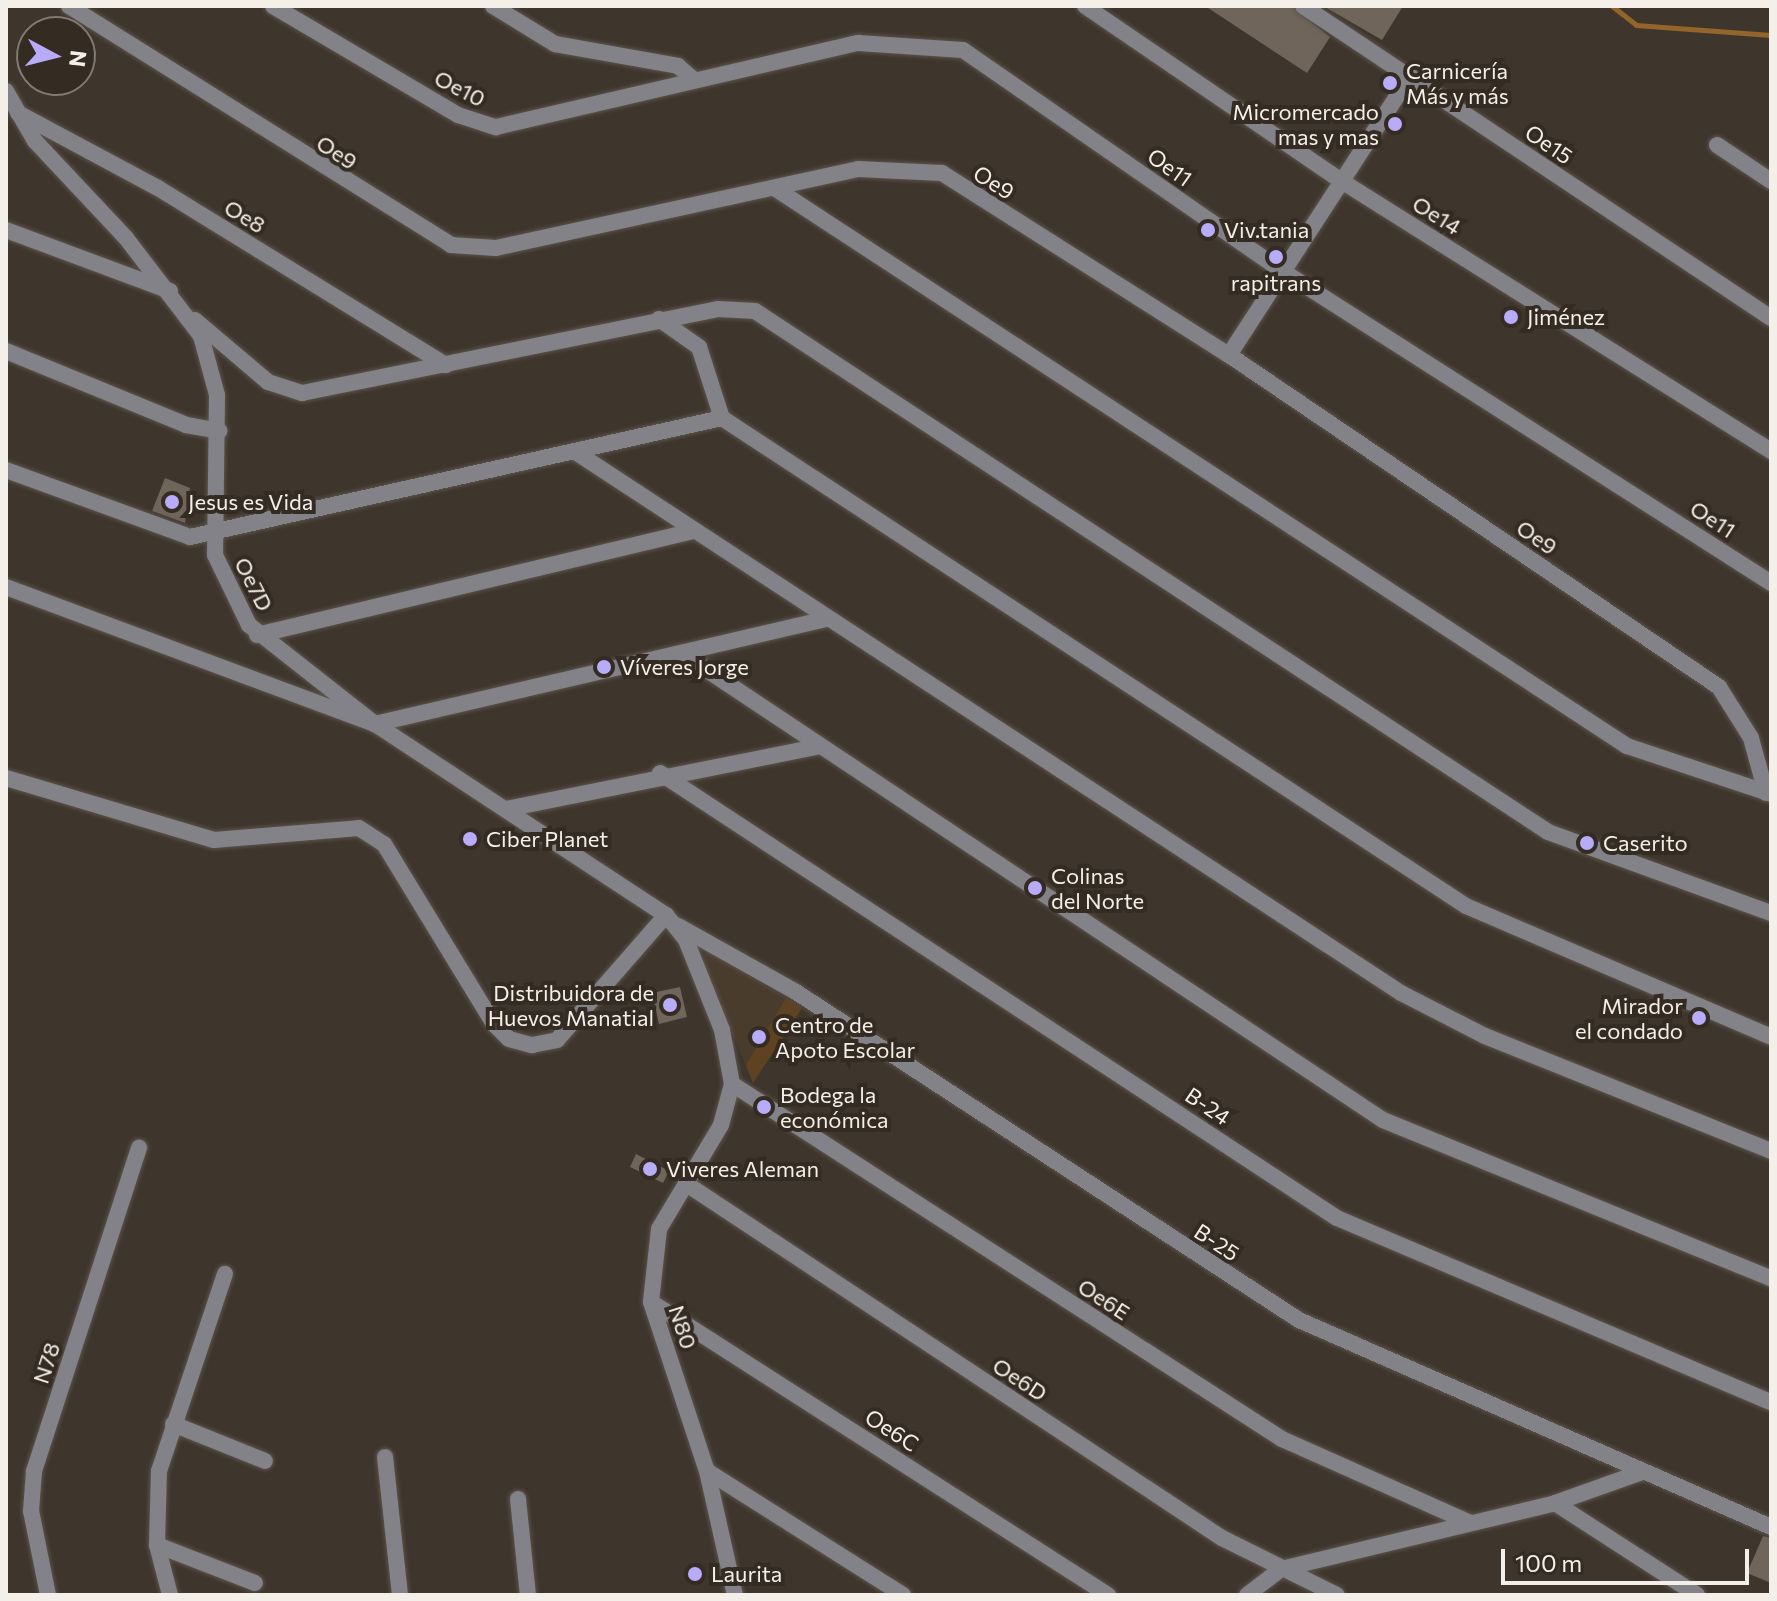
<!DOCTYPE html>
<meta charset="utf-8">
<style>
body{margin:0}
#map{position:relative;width:1777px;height:1601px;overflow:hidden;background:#3e352c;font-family:Commissioner,sans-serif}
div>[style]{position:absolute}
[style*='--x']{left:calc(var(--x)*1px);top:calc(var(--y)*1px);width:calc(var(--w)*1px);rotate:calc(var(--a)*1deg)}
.built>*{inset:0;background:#493c2d}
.green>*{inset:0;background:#5e4222}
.stream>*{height:5px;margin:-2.5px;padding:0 2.5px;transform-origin:2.5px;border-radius:2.5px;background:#94652b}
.building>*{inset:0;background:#6f655b}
.roads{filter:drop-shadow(0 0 2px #5b534a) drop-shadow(0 0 2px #5b534a)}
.street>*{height:16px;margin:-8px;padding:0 8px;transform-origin:8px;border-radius:8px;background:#828288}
.dots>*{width:22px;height:22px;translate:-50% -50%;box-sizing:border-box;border:4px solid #342b22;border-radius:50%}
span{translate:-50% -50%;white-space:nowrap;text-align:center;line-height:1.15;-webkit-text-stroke:8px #342b22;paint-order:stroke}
.poi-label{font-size:22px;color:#f5efe9}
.left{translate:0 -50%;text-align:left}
.right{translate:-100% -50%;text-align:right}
.street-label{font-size:22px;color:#f5efe9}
.frame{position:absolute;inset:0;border:8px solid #f5efe9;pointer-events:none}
.north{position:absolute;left:16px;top:16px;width:80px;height:80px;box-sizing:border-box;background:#342b22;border:2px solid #817972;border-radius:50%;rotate:97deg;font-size:22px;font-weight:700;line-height:32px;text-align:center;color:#f5efe9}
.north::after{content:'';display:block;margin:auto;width:28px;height:36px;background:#b8abf7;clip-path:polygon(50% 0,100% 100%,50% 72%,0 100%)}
.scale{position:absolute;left:1501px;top:1549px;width:248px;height:36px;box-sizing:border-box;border:4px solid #f5efe9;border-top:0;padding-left:10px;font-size:24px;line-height:28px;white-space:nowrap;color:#f5efe9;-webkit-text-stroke:6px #342b22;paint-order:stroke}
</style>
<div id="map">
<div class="built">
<div style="clip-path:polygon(708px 951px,802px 1008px,753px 1083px,701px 959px)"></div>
</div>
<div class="green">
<div style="clip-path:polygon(786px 998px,802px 1008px,753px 1083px,746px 1065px)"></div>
</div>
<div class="stream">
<div style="--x:1612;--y:6;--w:31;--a:38"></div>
<div style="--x:1636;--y:25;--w:135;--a:4.2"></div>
</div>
<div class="building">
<div style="clip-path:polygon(1205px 6px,1292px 6px,1330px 37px,1307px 73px)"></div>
<div style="clip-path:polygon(1323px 6px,1403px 6px,1382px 40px)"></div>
<div style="clip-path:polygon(165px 478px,190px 488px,185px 523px,152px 511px)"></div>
<div style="clip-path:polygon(680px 987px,687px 1017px,659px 1024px,652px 993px)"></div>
<div style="clip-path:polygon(636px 1154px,669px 1171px,663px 1183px,630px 1167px)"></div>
<div style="clip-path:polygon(1763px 1536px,1771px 1538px,1771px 1583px,1747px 1573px)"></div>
</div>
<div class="roads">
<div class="street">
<div style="--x:69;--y:6;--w:451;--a:32"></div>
<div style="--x:451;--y:245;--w:45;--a:3.8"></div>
<div style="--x:496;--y:248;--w:371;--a:-12.3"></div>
<div style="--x:858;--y:169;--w:84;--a:2.7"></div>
<div style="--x:942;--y:173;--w:340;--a:32.4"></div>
<div style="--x:1229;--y:355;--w:592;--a:34.12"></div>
<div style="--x:1719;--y:687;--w:60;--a:57.9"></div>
<div style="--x:1751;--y:738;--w:57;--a:74.7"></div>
<div style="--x:273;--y:6;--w:215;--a:30.5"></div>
<div style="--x:458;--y:115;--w:40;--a:18"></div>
<div style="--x:496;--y:127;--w:372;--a:-13.1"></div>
<div style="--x:858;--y:43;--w:105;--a:3.8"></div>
<div style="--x:963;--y:50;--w:390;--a:34.7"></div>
<div style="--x:1284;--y:272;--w:578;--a:32.56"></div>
<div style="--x:493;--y:6;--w:73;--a:31.5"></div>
<div style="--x:555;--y:44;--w:125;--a:10.1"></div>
<div style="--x:678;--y:66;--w:18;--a:41"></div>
<div style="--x:1085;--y:6;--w:312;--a:34.3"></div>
<div style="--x:1343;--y:182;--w:506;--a:32.15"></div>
<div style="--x:1303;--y:6;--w:562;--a:33.69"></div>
<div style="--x:6;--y:91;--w:58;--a:59.9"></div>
<div style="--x:35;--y:141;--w:133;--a:46.8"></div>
<div style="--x:126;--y:238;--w:123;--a:52.6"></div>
<div style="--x:201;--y:336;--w:61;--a:74.8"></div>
<div style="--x:217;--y:395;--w:160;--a:90.7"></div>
<div style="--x:215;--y:555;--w:78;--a:64.1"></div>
<div style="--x:249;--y:625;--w:160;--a:38.2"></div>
<div style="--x:375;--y:724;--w:348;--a:33.3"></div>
<div style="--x:666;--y:915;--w:32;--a:51"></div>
<div style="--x:686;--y:940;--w:97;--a:68.2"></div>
<div style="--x:722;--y:1030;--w:55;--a:79.5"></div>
<div style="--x:732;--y:1084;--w:42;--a:105"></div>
<div style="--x:721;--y:1125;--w:121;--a:120.8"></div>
<div style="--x:659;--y:1229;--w:73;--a:96.3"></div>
<div style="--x:651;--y:1302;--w:178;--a:71.7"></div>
<div style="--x:707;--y:1471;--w:127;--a:77.3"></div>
<div style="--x:18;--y:113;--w:159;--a:28.2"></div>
<div style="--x:158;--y:188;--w:338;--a:31.6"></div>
<div style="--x:1717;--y:145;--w:65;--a:33.7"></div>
<div style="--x:776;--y:189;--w:1017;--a:33.21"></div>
<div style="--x:1627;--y:746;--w:152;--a:18.4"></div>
<div style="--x:6;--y:230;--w:175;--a:20.4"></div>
<div style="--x:659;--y:319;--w:49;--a:35"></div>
<div style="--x:699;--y:347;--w:75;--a:72.1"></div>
<div style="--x:722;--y:418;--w:890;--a:33.26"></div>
<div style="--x:1466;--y:906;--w:332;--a:23.2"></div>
<div style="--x:195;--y:320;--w:96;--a:40.3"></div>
<div style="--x:268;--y:382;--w:36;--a:18"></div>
<div style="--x:302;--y:393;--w:424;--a:-11.4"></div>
<div style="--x:718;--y:309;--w:37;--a:3"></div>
<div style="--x:755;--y:311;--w:949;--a:33.3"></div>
<div style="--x:1548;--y:832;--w:237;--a:20"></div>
<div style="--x:6;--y:351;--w:195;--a:22.3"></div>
<div style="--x:186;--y:425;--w:34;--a:10"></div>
<div style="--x:1229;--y:355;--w:333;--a:-57"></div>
<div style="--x:574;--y:451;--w:989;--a:33.24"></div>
<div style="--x:1401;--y:993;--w:94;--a:27.1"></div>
<div style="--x:1485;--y:1036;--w:308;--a:21.9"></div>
<div style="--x:6;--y:470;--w:196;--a:20"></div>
<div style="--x:190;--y:537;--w:545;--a:-12.61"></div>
<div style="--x:6;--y:587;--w:394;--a:20.4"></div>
<div style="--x:375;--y:724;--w:463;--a:-13.1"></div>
<div style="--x:257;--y:635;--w:446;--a:-13.4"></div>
<div style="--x:686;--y:656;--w:837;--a:33.65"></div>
<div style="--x:1383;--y:1120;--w:419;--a:22.2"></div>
<div style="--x:660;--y:773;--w:810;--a:33.32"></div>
<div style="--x:1337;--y:1218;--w:471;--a:23"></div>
<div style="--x:6;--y:778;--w:217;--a:16.6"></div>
<div style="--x:214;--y:840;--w:145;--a:-4.7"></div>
<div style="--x:359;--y:828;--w:30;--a:33"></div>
<div style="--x:384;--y:844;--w:211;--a:58.6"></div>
<div style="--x:494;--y:1024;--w:21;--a:45"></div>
<div style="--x:509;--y:1039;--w:24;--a:15"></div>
<div style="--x:532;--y:1045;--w:25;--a:-11"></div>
<div style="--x:557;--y:1040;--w:166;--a:-48.9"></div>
<div style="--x:506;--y:809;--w:316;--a:-11.3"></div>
<div style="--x:678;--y:926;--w:135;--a:29.2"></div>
<div style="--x:796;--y:992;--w:600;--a:33.11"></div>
<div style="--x:1299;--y:1320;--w:515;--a:23.68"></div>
<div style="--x:732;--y:1084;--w:655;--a:32.84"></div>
<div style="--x:1282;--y:1439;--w:204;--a:24"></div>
<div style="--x:688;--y:1185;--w:640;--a:33.47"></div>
<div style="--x:1222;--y:1538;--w:128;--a:26.4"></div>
<div style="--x:651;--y:1302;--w:543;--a:32.67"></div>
<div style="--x:173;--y:1424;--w:99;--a:21.9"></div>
<div style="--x:385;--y:1457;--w:139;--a:83.8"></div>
<div style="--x:707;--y:1471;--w:232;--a:32.3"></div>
<div style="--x:518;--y:1499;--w:97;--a:84.1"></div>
<div style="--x:1555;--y:1503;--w:169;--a:32.9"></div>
<div style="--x:157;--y:1545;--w:105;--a:21.2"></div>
<div style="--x:48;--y:1595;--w:86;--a:-101.4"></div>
<div style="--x:31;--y:1511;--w:40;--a:-85.7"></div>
<div style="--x:34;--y:1471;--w:340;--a:-72"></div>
<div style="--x:170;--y:1595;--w:52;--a:-104.6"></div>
<div style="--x:157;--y:1545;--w:74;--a:-88.5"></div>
<div style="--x:159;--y:1471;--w:208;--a:-71.5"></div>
<div style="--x:1247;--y:1595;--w:43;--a:-37.4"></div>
<div style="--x:1281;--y:1569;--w:282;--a:-13.5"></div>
<div style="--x:1555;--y:1503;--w:92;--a:-19.6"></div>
</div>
</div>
<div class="dots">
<div style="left:1390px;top:83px;background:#b8abf7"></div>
<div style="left:1395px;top:124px;background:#b8abf7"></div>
<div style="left:1208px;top:230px;background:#b8abf7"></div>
<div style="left:1276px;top:257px;background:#b8abf7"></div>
<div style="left:1511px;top:317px;background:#b8abf7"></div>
<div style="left:172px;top:502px;background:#b8abf7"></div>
<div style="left:604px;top:667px;background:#b8abf7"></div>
<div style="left:470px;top:839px;background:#b8abf7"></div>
<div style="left:1587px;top:843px;background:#b8abf7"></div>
<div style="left:1035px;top:888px;background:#b8abf7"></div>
<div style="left:670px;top:1005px;background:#b8abf7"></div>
<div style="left:1699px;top:1018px;background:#b8abf7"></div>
<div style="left:759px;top:1037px;background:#b8abf7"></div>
<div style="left:764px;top:1107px;background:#b8abf7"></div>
<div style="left:650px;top:1169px;background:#b8abf7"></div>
<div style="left:695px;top:1574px;background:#b8abf7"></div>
</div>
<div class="poi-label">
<span class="left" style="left:1406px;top:83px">Carnicería<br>Más y más</span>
<span class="right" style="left:1379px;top:124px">Micromercado<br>mas y mas</span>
<span class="left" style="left:1224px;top:230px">Viv.tania</span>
<span style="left:1276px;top:283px">rapitrans</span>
<span class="left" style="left:1527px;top:317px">Jiménez</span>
<span class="left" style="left:188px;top:502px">Jesus es Vida</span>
<span class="left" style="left:620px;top:667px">Víveres Jorge</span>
<span class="left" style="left:486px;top:839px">Ciber Planet</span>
<span class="left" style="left:1603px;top:843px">Caserito</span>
<span class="left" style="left:1051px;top:888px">Colinas<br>del Norte</span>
<span class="right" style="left:654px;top:1005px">Distribuidora de<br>Huevos Manatial</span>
<span class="right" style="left:1683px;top:1018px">Mirador<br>el condado</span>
<span class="left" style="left:775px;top:1037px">Centro de<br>Apoto Escolar</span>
<span class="left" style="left:780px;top:1107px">Bodega la<br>económica</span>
<span class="left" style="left:666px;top:1169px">Viveres Aleman</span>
<span class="left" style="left:711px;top:1574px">Laurita</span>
</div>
<div class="street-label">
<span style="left:460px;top:88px;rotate:27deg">Oe10</span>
<span style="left:1549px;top:144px;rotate:34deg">Oe15</span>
<span style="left:337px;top:152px;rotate:33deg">Oe9</span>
<span style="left:1170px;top:167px;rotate:35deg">Oe11</span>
<span style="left:994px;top:182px;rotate:32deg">Oe9</span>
<span style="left:1437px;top:215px;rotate:32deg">Oe14</span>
<span style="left:245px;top:216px;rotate:31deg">Oe8</span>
<span style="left:1713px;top:519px;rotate:33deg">Oe11</span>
<span style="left:1537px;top:537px;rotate:34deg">Oe9</span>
<span style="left:254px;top:584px;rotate:63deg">Oe7D</span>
<span style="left:1208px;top:1106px;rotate:34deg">B-24</span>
<span style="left:1217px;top:1242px;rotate:33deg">B-25</span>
<span style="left:1104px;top:1299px;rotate:33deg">Oe6E</span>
<span style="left:683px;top:1327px;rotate:72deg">N80</span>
<span style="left:46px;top:1363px;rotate:-72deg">N78</span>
<span style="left:1020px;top:1379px;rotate:33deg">Oe6D</span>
<span style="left:892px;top:1430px;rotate:33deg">Oe6C</span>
</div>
<div class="frame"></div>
<div class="north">N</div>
<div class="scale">100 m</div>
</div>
